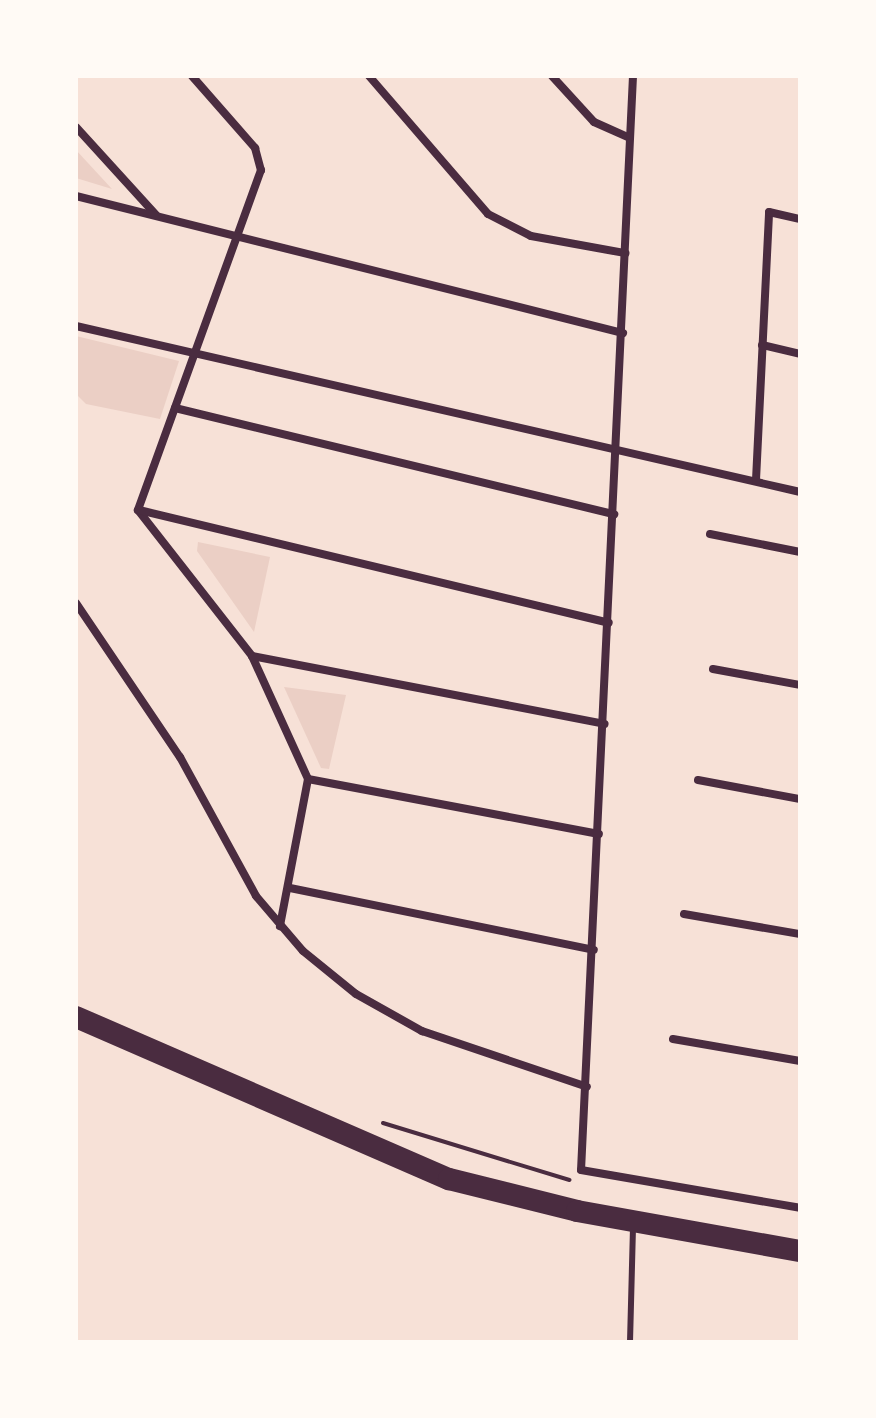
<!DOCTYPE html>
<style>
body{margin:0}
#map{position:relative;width:876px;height:1418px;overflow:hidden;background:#f7e1d7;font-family:Roboto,sans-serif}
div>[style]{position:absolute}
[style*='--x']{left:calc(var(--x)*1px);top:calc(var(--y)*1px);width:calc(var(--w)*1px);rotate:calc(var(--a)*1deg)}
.green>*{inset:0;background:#ebcfc5}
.path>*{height:4px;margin:-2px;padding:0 2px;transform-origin:2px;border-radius:2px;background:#4a2c40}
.service>*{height:6px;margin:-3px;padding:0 3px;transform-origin:3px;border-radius:3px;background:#4a2c40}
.minor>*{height:8px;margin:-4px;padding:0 4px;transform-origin:4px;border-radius:4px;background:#4a2c40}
.trunk>*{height:22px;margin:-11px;padding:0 11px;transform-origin:11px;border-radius:11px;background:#4a2c40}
span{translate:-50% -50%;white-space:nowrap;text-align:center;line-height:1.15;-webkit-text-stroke:8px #fffaf5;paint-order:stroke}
.frame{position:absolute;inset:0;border:78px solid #fffaf5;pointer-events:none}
</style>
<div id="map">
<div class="green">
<div style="clip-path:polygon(76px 150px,112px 189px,76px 178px)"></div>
<div style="clip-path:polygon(76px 336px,179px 361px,160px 419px,86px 404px,76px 394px)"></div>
<div style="clip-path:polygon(198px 542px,270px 557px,254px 632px,197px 551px)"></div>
<div style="clip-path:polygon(284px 687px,346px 695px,329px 769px,321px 768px)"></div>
</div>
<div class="path">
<div style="--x:383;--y:1123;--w:195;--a:17"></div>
</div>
<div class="service">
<div style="--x:630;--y:1342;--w:116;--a:-88.5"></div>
</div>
<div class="minor">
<div style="--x:192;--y:76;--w:96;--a:48.8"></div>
<div style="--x:255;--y:148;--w:23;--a:75"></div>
<div style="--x:261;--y:170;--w:362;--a:109.9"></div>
<div style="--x:138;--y:510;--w:185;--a:52"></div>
<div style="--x:252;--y:656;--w:135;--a:65.5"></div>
<div style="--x:308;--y:779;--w:150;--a:100.8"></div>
<div style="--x:369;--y:76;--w:182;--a:49.2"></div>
<div style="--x:488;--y:214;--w:48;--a:27.1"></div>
<div style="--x:531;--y:236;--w:96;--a:10.3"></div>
<div style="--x:552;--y:76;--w:62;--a:47.6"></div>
<div style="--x:594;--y:122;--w:39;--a:24"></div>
<div style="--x:633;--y:76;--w:1095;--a:92.72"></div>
<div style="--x:581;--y:1170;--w:222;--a:9.8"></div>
<div style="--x:76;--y:127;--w:119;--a:47.7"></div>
<div style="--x:76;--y:196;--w:564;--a:14.06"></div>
<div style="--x:76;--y:326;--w:743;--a:12.91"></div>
<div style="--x:762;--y:345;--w:39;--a:13"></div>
<div style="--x:175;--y:408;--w:452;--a:13.6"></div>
<div style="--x:756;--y:480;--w:268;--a:-87.2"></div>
<div style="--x:769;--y:212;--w:32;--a:13"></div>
<div style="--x:139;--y:510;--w:483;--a:13.5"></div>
<div style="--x:710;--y:534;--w:92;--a:11.3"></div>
<div style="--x:76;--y:603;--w:186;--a:56"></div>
<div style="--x:180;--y:757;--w:158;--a:61.3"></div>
<div style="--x:256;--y:896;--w:72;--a:49.5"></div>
<div style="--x:303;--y:951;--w:68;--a:39.1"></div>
<div style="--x:356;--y:994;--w:76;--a:29.3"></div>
<div style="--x:422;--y:1031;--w:174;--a:18.7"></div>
<div style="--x:252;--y:656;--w:359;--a:10.9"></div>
<div style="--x:713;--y:669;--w:88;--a:10.4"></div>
<div style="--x:308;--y:779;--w:296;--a:10.7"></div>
<div style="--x:698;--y:780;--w:104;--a:10.6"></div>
<div style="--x:290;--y:888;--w:310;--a:11.5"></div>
<div style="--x:684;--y:914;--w:118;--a:9.8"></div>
<div style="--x:673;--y:1039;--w:129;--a:9.8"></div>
</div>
<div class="trunk">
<div style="--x:76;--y:1017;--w:407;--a:23.5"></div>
<div style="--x:449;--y:1179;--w:132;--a:14"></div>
<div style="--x:577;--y:1211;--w:227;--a:10.2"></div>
</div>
<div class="frame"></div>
</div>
